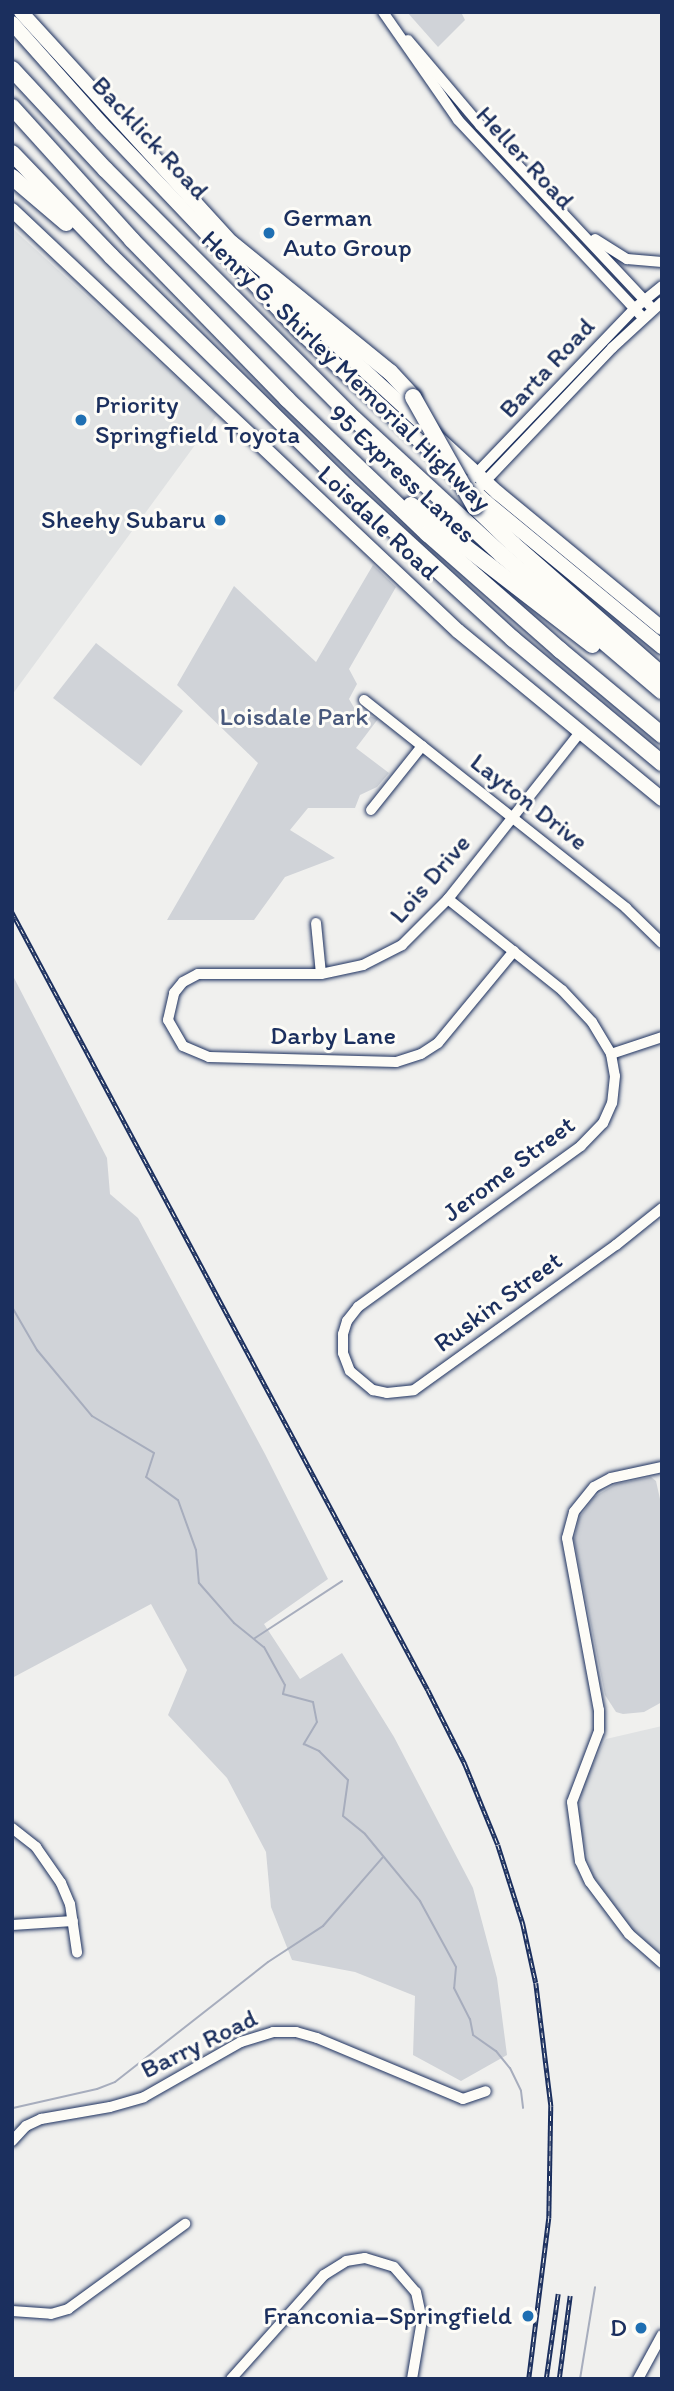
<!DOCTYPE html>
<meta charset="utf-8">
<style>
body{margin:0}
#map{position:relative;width:674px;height:2391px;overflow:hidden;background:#f0f0ee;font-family:Itim,sans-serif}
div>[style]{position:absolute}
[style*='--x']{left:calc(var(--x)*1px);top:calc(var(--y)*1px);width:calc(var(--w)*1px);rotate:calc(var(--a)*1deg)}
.built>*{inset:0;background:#e0e2e3}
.green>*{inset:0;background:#d0d3d8}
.stream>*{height:2px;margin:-1px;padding:0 1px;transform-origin:1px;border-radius:1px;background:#a7adbd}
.roads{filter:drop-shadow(0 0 2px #1b2f5e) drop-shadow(0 0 2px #1b2f5e)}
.minor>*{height:10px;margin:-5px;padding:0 5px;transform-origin:5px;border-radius:5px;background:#fdfcf7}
.major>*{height:14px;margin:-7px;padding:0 7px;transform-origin:7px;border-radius:7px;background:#fdfcf7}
.highway>*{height:16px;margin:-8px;padding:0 8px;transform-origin:8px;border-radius:8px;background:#fdfcf7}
.rail>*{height:4.5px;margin-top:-2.25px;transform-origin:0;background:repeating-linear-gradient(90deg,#fdfcf7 0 5px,#1b2f5e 0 10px);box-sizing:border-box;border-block:2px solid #1b2f5e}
.bridges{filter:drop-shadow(0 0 2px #1b2f5e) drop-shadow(0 0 2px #1b2f5e)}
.highway-bridge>*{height:16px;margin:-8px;padding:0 8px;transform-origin:8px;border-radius:8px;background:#fdfcf7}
.dots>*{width:19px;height:19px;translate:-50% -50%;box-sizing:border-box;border:4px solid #fdfcf7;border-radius:50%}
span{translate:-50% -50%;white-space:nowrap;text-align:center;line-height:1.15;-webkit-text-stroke:6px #fdfcf7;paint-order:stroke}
.street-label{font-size:26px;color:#1b2f5e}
.poi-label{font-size:26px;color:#1b2f5e}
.left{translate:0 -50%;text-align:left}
.right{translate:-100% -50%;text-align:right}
.park-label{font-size:26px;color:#48587c}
.frame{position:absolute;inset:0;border:14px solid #1b2f5e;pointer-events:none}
</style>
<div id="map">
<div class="built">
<div style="clip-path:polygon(12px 228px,217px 415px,12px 695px)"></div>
<div style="clip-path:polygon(662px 1726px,662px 1956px,629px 1926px,592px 1874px,577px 1813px,584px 1781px,606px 1739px)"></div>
</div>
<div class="green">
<div style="clip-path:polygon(407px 12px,461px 12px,465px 20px,438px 47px)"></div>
<div style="clip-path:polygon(373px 565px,396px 587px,349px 669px,357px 684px,349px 699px,356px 711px,378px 719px,356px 748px,389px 773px,377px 787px,360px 795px,355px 808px,308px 808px,290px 830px,335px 858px,285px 877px,254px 920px,167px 920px,258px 763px,177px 685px,234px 586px,316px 662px)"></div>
<div style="clip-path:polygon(96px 643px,183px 711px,141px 766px,53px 698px)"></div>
<div style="clip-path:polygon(12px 974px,107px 1158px,110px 1194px,138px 1218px,265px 1454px,328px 1579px,264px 1624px,300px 1679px,342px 1653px,394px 1737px,473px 1888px,497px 1978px,507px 2055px,461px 2081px,413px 2055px,415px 1996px,355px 1972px,292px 1960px,271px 1907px,266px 1852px,227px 1778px,168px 1715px,187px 1670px,151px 1604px,12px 1678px)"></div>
<div style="clip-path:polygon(651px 1477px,656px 1481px,662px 1508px,662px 1702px,644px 1712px,623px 1714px,616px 1712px,605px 1695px,574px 1540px,579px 1518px,594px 1497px,616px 1484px)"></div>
</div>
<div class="stream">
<div style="--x:12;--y:1307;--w:50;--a:59.8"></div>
<div style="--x:37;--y:1350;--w:86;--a:50.2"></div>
<div style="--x:92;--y:1416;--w:72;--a:30.8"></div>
<div style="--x:154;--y:1453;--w:25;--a:108"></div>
<div style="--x:146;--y:1477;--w:39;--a:36"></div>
<div style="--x:178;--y:1500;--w:53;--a:70.2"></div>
<div style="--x:196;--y:1550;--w:33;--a:85"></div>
<div style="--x:199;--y:1583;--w:53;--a:48.8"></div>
<div style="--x:234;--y:1623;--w:38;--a:39"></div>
<div style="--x:264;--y:1647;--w:43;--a:61.1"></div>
<div style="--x:285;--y:1685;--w:9;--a:103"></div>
<div style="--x:283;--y:1694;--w:31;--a:15"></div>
<div style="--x:313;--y:1702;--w:20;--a:79"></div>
<div style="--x:317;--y:1722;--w:26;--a:121"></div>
<div style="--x:304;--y:1744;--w:17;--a:25"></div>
<div style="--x:319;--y:1751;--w:41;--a:45"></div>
<div style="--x:348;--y:1780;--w:36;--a:98"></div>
<div style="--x:343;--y:1816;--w:28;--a:39"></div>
<div style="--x:365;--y:1834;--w:87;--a:50.6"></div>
<div style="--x:420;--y:1901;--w:75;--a:61.4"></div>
<div style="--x:456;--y:1967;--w:21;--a:95"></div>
<div style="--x:454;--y:1988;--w:35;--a:63"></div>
<div style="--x:470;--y:2019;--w:16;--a:79"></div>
<div style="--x:473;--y:2035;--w:28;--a:35"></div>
<div style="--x:496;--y:2051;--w:22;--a:51"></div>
<div style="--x:510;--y:2068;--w:25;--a:64"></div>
<div style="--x:521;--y:2091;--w:17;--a:83"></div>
<div style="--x:255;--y:1638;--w:104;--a:-33.2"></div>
<div style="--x:13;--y:2108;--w:86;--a:-12.7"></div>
<div style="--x:97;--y:2089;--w:19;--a:-21"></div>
<div style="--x:115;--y:2082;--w:194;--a:-38.1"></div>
<div style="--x:268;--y:1962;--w:66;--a:-33.2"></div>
<div style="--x:323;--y:1926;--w:91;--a:-49"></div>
<div style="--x:580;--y:2379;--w:93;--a:-80.7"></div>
</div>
<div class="roads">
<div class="minor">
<div style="--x:383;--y:12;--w:131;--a:55.2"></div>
<div style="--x:458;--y:120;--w:271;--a:46.9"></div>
<div style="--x:408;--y:40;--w:111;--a:49.7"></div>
<div style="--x:480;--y:125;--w:253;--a:46.8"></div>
<div style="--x:595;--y:239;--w:38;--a:32"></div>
<div style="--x:627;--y:259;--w:35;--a:5"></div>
<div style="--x:472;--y:478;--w:236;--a:-46.2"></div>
<div style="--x:635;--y:308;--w:35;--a:-39"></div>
<div style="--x:475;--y:492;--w:199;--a:-46.4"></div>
<div style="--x:612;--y:348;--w:68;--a:-42.6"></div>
<div style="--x:364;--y:700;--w:335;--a:38.4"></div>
<div style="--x:626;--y:908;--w:50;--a:44.2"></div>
<div style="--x:371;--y:810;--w:82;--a:-51.4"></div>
<div style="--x:448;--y:899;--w:146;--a:38.6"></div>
<div style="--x:562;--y:990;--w:44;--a:46.8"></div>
<div style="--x:592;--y:1022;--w:37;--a:59"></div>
<div style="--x:611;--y:1054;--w:22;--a:80"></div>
<div style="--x:615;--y:1076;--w:27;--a:96"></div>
<div style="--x:612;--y:1103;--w:22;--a:114"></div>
<div style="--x:603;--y:1123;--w:32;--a:134"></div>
<div style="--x:581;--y:1146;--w:275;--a:144.2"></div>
<div style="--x:358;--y:1307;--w:18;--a:128"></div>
<div style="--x:347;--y:1321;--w:14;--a:107"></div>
<div style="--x:343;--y:1334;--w:19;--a:90"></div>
<div style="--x:343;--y:1353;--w:19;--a:69"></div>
<div style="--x:350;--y:1371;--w:30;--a:40"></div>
<div style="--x:373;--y:1390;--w:14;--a:12"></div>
<div style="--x:387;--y:1393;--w:27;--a:-6"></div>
<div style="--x:414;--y:1390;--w:249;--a:-35.7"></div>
<div style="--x:616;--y:1245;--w:59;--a:-38.8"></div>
<div style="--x:316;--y:923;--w:51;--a:84.4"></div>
<div style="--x:514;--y:951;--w:119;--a:129.6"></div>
<div style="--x:438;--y:1043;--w:20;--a:147"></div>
<div style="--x:421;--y:1054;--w:26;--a:162"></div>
<div style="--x:396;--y:1062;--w:187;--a:-178.5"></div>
<div style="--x:209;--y:1057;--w:28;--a:-157"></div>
<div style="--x:183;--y:1046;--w:30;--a:-120"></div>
<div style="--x:168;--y:1020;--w:28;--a:-77"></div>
<div style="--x:174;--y:993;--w:14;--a:-51"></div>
<div style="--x:183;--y:982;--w:17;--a:-28"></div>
<div style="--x:198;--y:974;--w:123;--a:0"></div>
<div style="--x:321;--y:974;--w:43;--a:-12.1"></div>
<div style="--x:363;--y:965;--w:44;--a:-27.1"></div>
<div style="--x:402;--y:945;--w:65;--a:-45"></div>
<div style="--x:448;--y:899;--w:211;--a:-51.6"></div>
<div style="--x:611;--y:1054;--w:54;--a:-18.4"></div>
<div style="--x:662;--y:1467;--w:52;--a:167.8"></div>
<div style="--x:611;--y:1478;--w:19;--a:152"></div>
<div style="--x:594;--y:1487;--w:32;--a:129"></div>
<div style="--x:574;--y:1512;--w:27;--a:105"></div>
<div style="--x:567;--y:1538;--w:175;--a:79.5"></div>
<div style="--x:599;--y:1710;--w:21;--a:90"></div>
<div style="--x:599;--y:1731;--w:76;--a:110.8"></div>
<div style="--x:572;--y:1802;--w:60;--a:82.3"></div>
<div style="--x:580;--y:1861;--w:23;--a:65"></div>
<div style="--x:590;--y:1882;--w:65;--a:53.1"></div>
<div style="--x:629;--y:1934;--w:44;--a:41.3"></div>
<div style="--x:12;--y:1828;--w:31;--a:38"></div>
<div style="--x:36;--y:1847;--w:44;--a:55.2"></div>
<div style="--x:61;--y:1883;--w:23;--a:67"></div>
<div style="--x:70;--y:1904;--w:49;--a:81.7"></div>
<div style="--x:12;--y:1925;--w:61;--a:-3.8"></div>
<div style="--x:12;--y:2141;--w:21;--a:-47"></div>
<div style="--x:26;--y:2126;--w:17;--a:-25"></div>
<div style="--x:41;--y:2119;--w:70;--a:-9.9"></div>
<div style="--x:110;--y:2107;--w:35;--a:-16"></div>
<div style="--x:144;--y:2097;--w:112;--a:-29.6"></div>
<div style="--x:241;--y:2042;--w:34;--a:-17"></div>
<div style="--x:273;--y:2032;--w:23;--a:0"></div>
<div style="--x:296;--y:2032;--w:22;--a:16"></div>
<div style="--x:317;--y:2038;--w:158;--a:22.7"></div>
<div style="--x:463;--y:2099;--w:24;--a:-19"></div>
<div style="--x:12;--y:2311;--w:39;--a:4"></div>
<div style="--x:51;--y:2314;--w:18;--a:-16"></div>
<div style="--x:68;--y:2309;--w:145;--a:-36"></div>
<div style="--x:231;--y:2379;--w:140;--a:-48.2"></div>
<div style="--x:324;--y:2275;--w:26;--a:-32"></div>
<div style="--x:346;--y:2261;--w:19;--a:-9"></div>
<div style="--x:365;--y:2258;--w:30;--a:17"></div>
<div style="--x:394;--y:2267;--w:33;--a:49"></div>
<div style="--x:416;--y:2292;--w:29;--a:78"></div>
<div style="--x:422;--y:2320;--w:60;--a:99.6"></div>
<div style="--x:638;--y:2379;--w:50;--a:-61.4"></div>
</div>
<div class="major">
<div style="--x:21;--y:12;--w:322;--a:47.6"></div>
<div style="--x:12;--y:23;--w:135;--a:48.3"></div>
<div style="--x:102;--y:124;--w:286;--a:46.4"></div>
<div style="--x:299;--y:331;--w:253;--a:42.4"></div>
<div style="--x:486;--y:502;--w:228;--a:39.5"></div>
<div style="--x:12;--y:210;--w:613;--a:43.35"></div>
<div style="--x:458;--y:631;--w:264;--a:39.5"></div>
<div style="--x:266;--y:280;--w:315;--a:42.6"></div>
<div style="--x:498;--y:493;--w:212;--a:39.5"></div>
</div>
<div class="highway">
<div style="--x:12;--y:69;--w:138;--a:47.1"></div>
<div style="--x:106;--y:170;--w:343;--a:45.1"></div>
<div style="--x:348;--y:413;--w:209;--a:42.7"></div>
<div style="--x:502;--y:555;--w:210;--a:40.4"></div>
<div style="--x:12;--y:107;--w:179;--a:47.9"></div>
<div style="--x:132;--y:240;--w:222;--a:45.7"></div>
<div style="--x:287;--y:399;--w:195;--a:43.8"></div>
<div style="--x:428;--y:534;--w:176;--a:41.3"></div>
<div style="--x:560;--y:650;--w:133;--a:39.8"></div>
<div style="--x:12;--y:153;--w:143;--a:46.1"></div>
<div style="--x:111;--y:256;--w:330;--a:44.4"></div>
<div style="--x:347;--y:487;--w:225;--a:42.5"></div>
<div style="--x:513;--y:639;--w:194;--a:39.8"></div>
<div style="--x:12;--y:177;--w:71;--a:40.4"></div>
<div style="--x:231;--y:243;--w:205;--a:39.1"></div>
<div style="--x:390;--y:372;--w:34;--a:47"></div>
<div style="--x:411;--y:505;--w:229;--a:37.7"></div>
<div style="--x:475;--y:507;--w:53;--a:44.2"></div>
<div style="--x:513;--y:544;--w:198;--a:41.3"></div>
</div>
</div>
<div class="rail">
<div style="--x:12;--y:912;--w:882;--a:61.87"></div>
<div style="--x:428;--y:1690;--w:83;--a:63.4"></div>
<div style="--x:465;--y:1764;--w:87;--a:67.8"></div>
<div style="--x:498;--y:1845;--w:83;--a:72.4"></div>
<div style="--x:523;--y:1924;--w:60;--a:77.6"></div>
<div style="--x:536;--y:1983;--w:124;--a:83"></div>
<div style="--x:551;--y:2106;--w:112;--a:91"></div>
<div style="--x:549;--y:2218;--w:162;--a:97.1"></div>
<div style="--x:546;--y:2379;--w:86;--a:-82"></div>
<div style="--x:559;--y:2379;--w:84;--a:-82.5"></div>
</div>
<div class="bridges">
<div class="highway-bridge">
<div style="--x:413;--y:397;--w:126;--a:60.6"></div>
</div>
</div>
<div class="dots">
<div style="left:269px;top:233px;background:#1f6fb2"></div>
<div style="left:81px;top:420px;background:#1f6fb2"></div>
<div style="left:220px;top:520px;background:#1f6fb2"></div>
<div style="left:528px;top:2316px;background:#1f6fb2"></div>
<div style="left:641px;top:2328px;background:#1f6fb2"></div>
</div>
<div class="street-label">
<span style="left:150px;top:138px;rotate:47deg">Backlick Road</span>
<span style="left:525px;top:158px;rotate:47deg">Heller Road</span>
<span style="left:547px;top:368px;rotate:-47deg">Barta Road</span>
<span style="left:346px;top:371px;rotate:44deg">Henry G. Shirley Memorial Highway</span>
<span style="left:402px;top:474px;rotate:43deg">95 Express Lanes</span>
<span style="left:378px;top:523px;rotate:43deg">Loisdale Road</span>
<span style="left:529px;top:802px;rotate:38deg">Layton Drive</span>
<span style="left:430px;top:879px;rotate:-49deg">Lois Drive</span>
<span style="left:333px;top:1036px">Darby Lane</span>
<span style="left:509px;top:1169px;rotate:-37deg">Jerome Street</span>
<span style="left:498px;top:1302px;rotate:-36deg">Ruskin Street</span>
<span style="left:199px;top:2044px;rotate:-26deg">Barry Road</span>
</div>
<div class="poi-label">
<span class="left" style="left:283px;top:233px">German<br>Auto Group</span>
<span class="left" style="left:95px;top:420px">Priority<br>Springfield Toyota</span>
<span class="right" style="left:206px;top:520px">Sheehy Subaru</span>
<span class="right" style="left:512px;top:2316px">Franconia–Springfield</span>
<span class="right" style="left:627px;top:2328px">D</span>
</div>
<div class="park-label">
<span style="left:294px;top:717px">Loisdale Park</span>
</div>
<div class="frame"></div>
</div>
